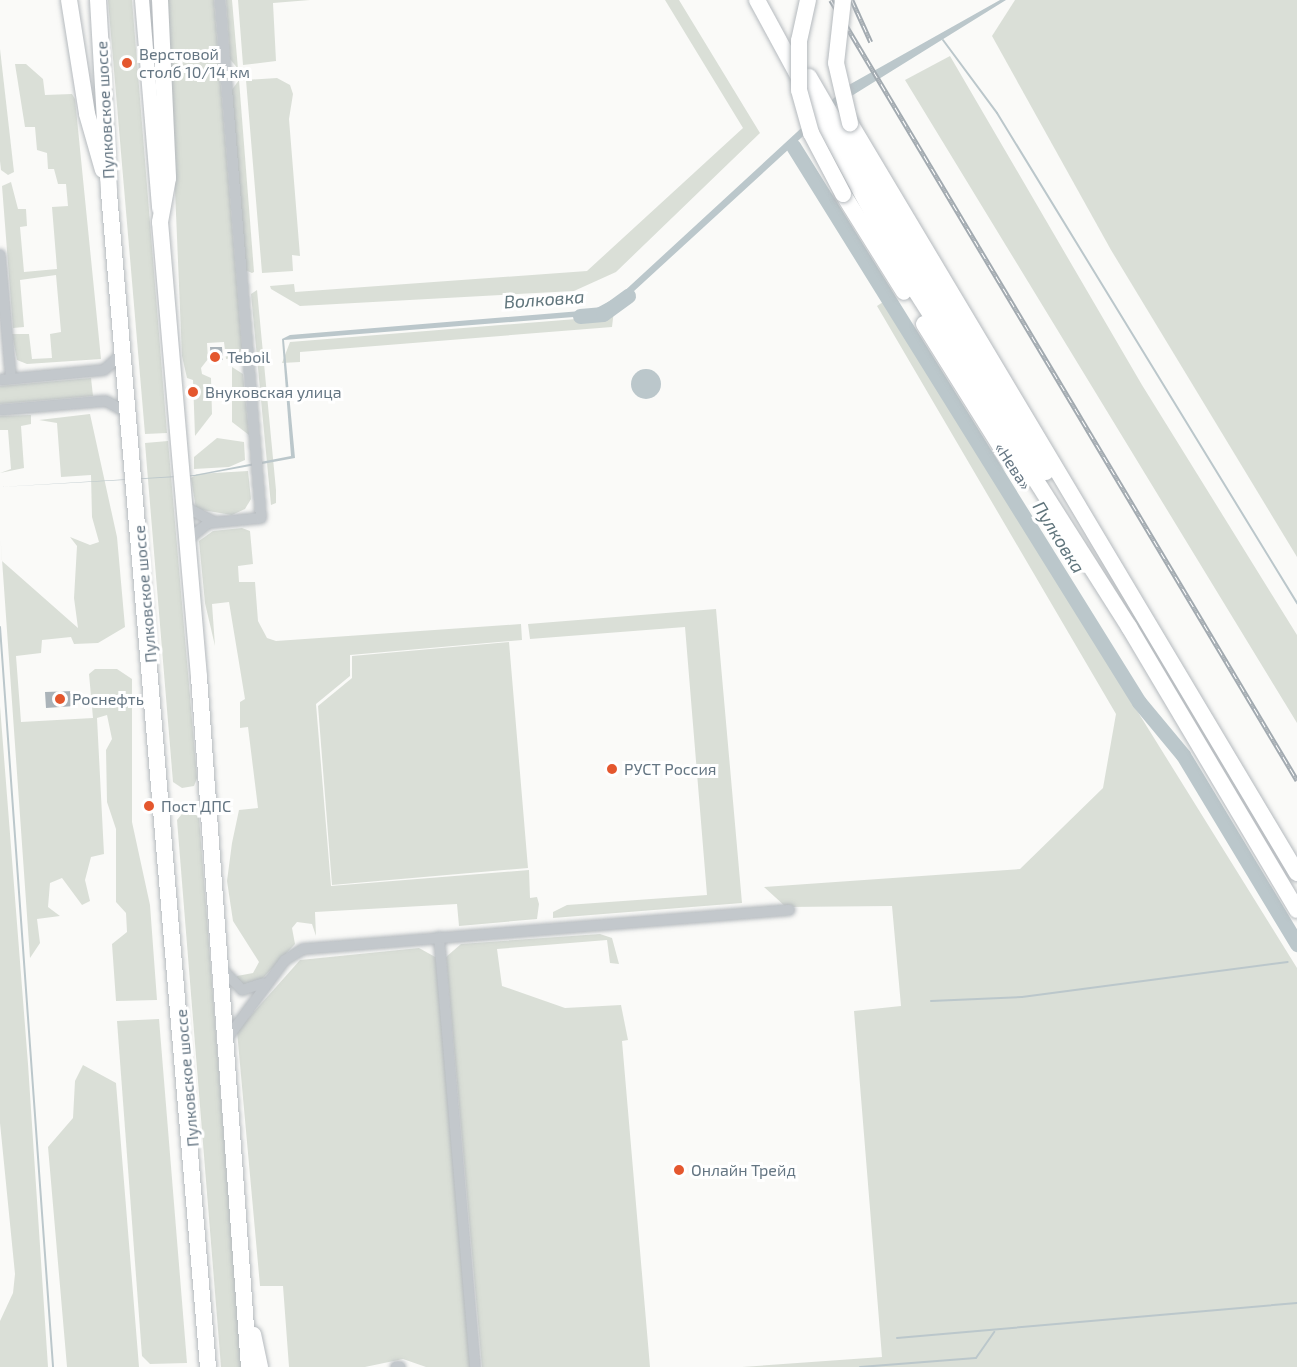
<!DOCTYPE html>
<meta charset="utf-8">
<style>
body{margin:0}
#map{position:relative;width:1297px;height:1367px;overflow:hidden;background:#fafaf8;font-family:"Exo 2",sans-serif}
div>[style]{position:absolute}
[style*='--x']{left:calc(var(--x)*1px);top:calc(var(--y)*1px);width:calc(var(--w)*1px);rotate:calc(var(--a)*1deg)}
.green>*{inset:0;background:#dadfd7}
.water>*{inset:0;background:#bbc7cb}
.round{border-radius:50%}
.stream>*{height:2px;margin:-1px;padding:0 1px;transform-origin:1px;border-radius:1px;background:#bbc7cb}
.river>*{height:15px;margin:-7.5px;padding:0 7.5px;transform-origin:7.5px;border-radius:7.5px;background:#bbc7cb}
.building>*{inset:0;background:#aab3b9}
.roads{filter:drop-shadow(0 0 2px #b5babe) drop-shadow(0 0 2px #b5babe)}
.minor>*{height:10px;margin:-5px;padding:0 5px;transform-origin:5px;border-radius:5px;background:#c3c8cc}
.major>*{height:14px;margin:-7px;padding:0 7px;transform-origin:7px;border-radius:7px;background:#fff}
.highway>*{height:16px;margin:-8px;padding:0 8px;transform-origin:8px;border-radius:8px;background:#fff}
.rail>*{height:4.5px;margin-top:-2.25px;transform-origin:0;background:repeating-linear-gradient(90deg,#fff 0 7px,#a2aab0 0 14px);box-sizing:border-box;border-block:2px solid #a2aab0}
.bridges{filter:drop-shadow(0 0 2px #b4b9bd) drop-shadow(0 0 2px #b4b9bd)}
.highway-bridge>*{height:16px;margin:-8px;padding:0 8px;transform-origin:8px;border-radius:8px;background:#fff}
.dots>*{width:16px;height:16px;translate:-50% -50%;box-sizing:border-box;border:3px solid #fff;border-radius:50%}
span{translate:-50% -50%;white-space:nowrap;text-align:center;line-height:1.15;-webkit-text-stroke:6px #fff;paint-order:stroke}
.poi-label{font-size:16px;color:#657683}
.left{translate:0 -50%;text-align:left}
.street-label{font-size:16px;color:#657683}
.water-label{font-size:18px;color:#60757c;font-style:italic}
</style>
<div id="map">
<div class="green">
<div style="clip-path:polygon(108px 0,132px 0,167px 433px,145px 434px)"></div>
<div style="clip-path:polygon(167px 0,214px 0,242px 348px,237px 357px,226px 359px,224px 342px,207px 343px,208px 359px,201px 368px,202px 374px,211px 378px,212px 414px,195px 436px,193px 380px,187px 378px,182px 356px)"></div>
<div style="clip-path:polygon(226px 0,232px 0,238px 69px,230px 59px)"></div>
<div style="clip-path:polygon(238px 0,310px 0,273px 3px,276px 61px,243px 65px)"></div>
<div style="clip-path:polygon(665px 0,679px 0,760px 133px,616px 272px,574px 291px,300px 306px,271px 289px,270px 286px,294px 284px,295px 292px,587px 271px,743px 128px)"></div>
<div style="clip-path:polygon(1015px 0,1297px 0,1297px 557px,1111px 250px,992px 36px)"></div>
<div style="clip-path:polygon(0 49px,14px 172px,8px 175px,1px 170px,0 161px)"></div>
<div style="clip-path:polygon(950px 56px,1142px 385px,1297px 635px,1297px 723px,905px 80px)"></div>
<div style="clip-path:polygon(15px 64px,26px 64px,43px 79px,45px 95px,72px 94px,75px 99px,101px 359px,27px 364px,17px 360px,12px 334px,29px 334px,32px 359px,52px 358px,50px 334px,61px 332px,56px 275px,20px 280px,24px 327px,13px 328px,2px 186px,11px 182px,18px 209px,26px 209px,27px 226px,20px 227px,24px 272px,57px 269px,52px 207px,68px 206px,66px 184px,58px 184px,54px 169px,48px 169px,47px 153px,37px 150px,35px 127px,25px 127px)"></div>
<div style="clip-path:polygon(277px 78px,290px 85px,293px 94px,289px 119px,300px 256px,292px 255px,293px 271px,262px 273px,246px 80px)"></div>
<div style="clip-path:polygon(239px 80px,254px 272px,252px 273px,245px 270px,231px 91px)"></div>
<div style="clip-path:polygon(257px 290px,276px 490px,276px 503px,271px 505px,251px 294px)"></div>
<div style="clip-path:polygon(883px 302px,1297px 968px,1297px 1367px,742px 1367px,882px 1357px,854px 1011px,901px 1006px,892px 906px,786px 907px,764px 887px,1020px 869px,1103px 788px,1116px 714px,877px 306px)"></div>
<div style="clip-path:polygon(614px 310px,612px 327px,300px 352px,300px 362px,282px 363px,290px 342px,601px 317px)"></div>
<div style="clip-path:polygon(232px 367px,243px 374px,249px 435px,232px 422px)"></div>
<div style="clip-path:polygon(91px 378px,93px 396px,0 404px,0 386px)"></div>
<div style="clip-path:polygon(90px 414px,117px 537px,125px 627px,98px 643px,74px 644px,71px 637px,42px 640px,41px 653px,16px 656px,21px 722px,93px 718px,89px 674px,95px 669px,117px 669px,132px 679px,132px 822px,150px 905px,157px 1000px,116px 1001px,112px 944px,127px 932px,126px 913px,116px 902px,116px 829px,107px 802px,106px 750px,112px 739px,107px 715px,97px 718px,104px 854px,91px 857px,85px 880px,90px 901px,82px 905px,62px 878px,50px 883px,48px 907px,60px 916px,37px 919px,40px 943px,30px 958px,0 531px,2px 561px,78px 628px,74px 598px,77px 546px,70px 537px,90px 545px,99px 542px,92px 517px,91px 475px,61px 477px,57px 423px,39px 420px)"></div>
<div style="clip-path:polygon(31px 415px,31px 424px,21px 426px,24px 468px,0 473px,11px 469px,8px 430px,0 430px,0 416px)"></div>
<div style="clip-path:polygon(217px 438px,244px 442px,245px 460px,229px 467px,194px 469px,194px 457px)"></div>
<div style="clip-path:polygon(168px 441px,197px 778px,194px 786px,182px 788px,173px 782px,145px 443px)"></div>
<div style="clip-path:polygon(248px 471px,251px 499px,245px 509px,232px 515px,196px 509px,191px 478px,197px 474px)"></div>
<div style="clip-path:polygon(242px 528px,250px 531px,253px 564px,238px 566px,239px 582px,255px 582px,258px 621px,267px 638px,276px 641px,521px 624px,522px 640px,350px 655px,350px 676px,316px 704px,331px 886px,529px 870px,530px 898px,537px 897px,539px 904px,537px 919px,459px 926px,457px 904px,315px 912px,316px 936px,312px 924px,297px 922px,292px 928px,295px 944px,263px 978px,254px 986px,238px 984px,237px 976px,253px 973px,259px 962px,233px 921px,227px 881px,232px 843px,239px 810px,258px 808px,248px 727px,240px 728px,240px 702px,245px 699px,229px 602px,212px 604px,215px 646px,205px 603px,199px 541px,213px 531px)"></div>
<div style="clip-path:polygon(716px 609px,742px 903px,553px 918px,553px 912px,567px 905px,707px 895px,685px 627px,530px 639px,528px 624px)"></div>
<div style="clip-path:polygon(509px 642px,528px 868px,332px 885px,318px 706px,352px 678px,352px 656px)"></div>
<div style="clip-path:polygon(0 706px,28px 1064px,48px 1367px,0 1367px,0 1321px,13px 1293px,15px 1274px,0 1123px)"></div>
<div style="clip-path:polygon(186px 809px,199px 817px,242px 1367px,221px 1367px,177px 820px)"></div>
<div style="clip-path:polygon(600px 934px,612px 938px,619px 964px,610px 963px,607px 940px,497px 949px,502px 986px,565px 1008px,621px 1005px,628px 1040px,622px 1041px,650px 1367px,482px 1367px,446px 957px,461px 944px)"></div>
<div style="clip-path:polygon(419px 948px,437px 958px,471px 1367px,426px 1367px,403px 1359px,365px 1367px,289px 1367px,283px 1286px,260px 1286px,237px 1031px,300px 960px)"></div>
<div style="clip-path:polygon(159px 1019px,187px 1363px,150px 1364px,142px 1356px,117px 1021px)"></div>
<div style="clip-path:polygon(83px 1065px,116px 1083px,139px 1367px,67px 1367px,48px 1147px,73px 1118px,75px 1081px)"></div>
</div>
<div class="water">
<div style="clip-path:polygon(1000px 0,1006px 0,837px 105px,621px 303px,599px 315px,284px 340px,295px 458px,195px 476px,0 487px,194px 475px,291px 456px,282px 339px,290px 335px,593px 310px,619px 296px,847px 86px)"></div>
<div class="round" style="left:631px;top:369px;width:30px;height:30px"></div>
</div>
<div class="stream">
<div style="--x:943;--y:40;--w:91;--a:53.5"></div>
<div style="--x:997;--y:113;--w:575;--a:58.52"></div>
<div style="--x:0;--y:627;--w:742;--a:85.9"></div>
<div style="--x:931;--y:1001;--w:91;--a:-2.5"></div>
<div style="--x:1022;--y:997;--w:268;--a:-7.5"></div>
<div style="--x:897;--y:1338;--w:402;--a:-5"></div>
<div style="--x:860;--y:1367;--w:116;--a:-4.4"></div>
<div style="--x:976;--y:1358;--w:32;--a:-55"></div>
</div>
<div class="river">
<div style="--x:793;--y:146;--w:655;--a:58.11"></div>
<div style="--x:1139;--y:702;--w:69;--a:50.3"></div>
<div style="--x:1183;--y:755;--w:221;--a:58.9"></div>
<div style="--x:580;--y:316;--w:23;--a:-5"></div>
<div style="--x:603;--y:314;--w:31;--a:-36"></div>
</div>
<div class="building">
<div style="clip-path:polygon(210px 347px,222px 347px,223px 360px,211px 361px)"></div>
<div style="clip-path:polygon(74px 691px,75px 706px,46px 708px,45px 692px)"></div>
</div>
<div class="roads">
<div class="minor">
<div style="--x:0;--y:255;--w:124;--a:84.9"></div>
<div style="--x:0;--y:380;--w:104;--a:-5.5"></div>
<div style="--x:104;--y:370;--w:25;--a:-42"></div>
<div style="--x:0;--y:410;--w:106;--a:-4.9"></div>
<div style="--x:106;--y:401;--w:25;--a:29"></div>
<div style="--x:184;--y:506;--w:34;--a:28"></div>
<div style="--x:186;--y:541;--w:28;--a:-39"></div>
<div style="--x:208;--y:523;--w:53;--a:-5.4"></div>
<div style="--x:261;--y:518;--w:520;--a:-94.53"></div>
<div style="--x:439;--y:937;--w:432;--a:85.2"></div>
<div style="--x:223;--y:970;--w:28;--a:46"></div>
<div style="--x:242;--y:990;--w:22;--a:-18"></div>
<div style="--x:226;--y:1040;--w:99;--a:-53.6"></div>
<div style="--x:285;--y:960;--w:21;--a:-31"></div>
<div style="--x:303;--y:949;--w:488;--a:-4.6"></div>
<div style="--x:396;--y:1367;--w:4;--a:0"></div>
</div>
<div class="major">
<div style="--x:142;--y:0;--w:209;--a:85.3"></div>
<div style="--x:254;--y:1334;--w:34;--a:78"></div>
</div>
<div class="highway">
<div style="--x:69;--y:0;--w:115;--a:81"></div>
<div style="--x:87;--y:114;--w:58;--a:74.1"></div>
<div style="--x:98;--y:0;--w:193;--a:86.7"></div>
<div style="--x:109;--y:193;--w:1178;--a:85.18"></div>
<div style="--x:160;--y:0;--w:178;--a:87.4"></div>
<div style="--x:168;--y:178;--w:45;--a:100.3"></div>
<div style="--x:160;--y:222;--w:457;--a:85.1"></div>
<div style="--x:199;--y:677;--w:692;--a:85.86"></div>
<div style="--x:757;--y:0;--w:321;--a:61.5"></div>
<div style="--x:910;--y:282;--w:409;--a:57.6"></div>
<div style="--x:1129;--y:627;--w:329;--a:59.3"></div>
<div style="--x:809;--y:77;--w:228;--a:59.9"></div>
<div style="--x:923;--y:274;--w:233;--a:58.2"></div>
<div style="--x:850;--y:123;--w:873;--a:59.21"></div>
<div style="--x:843;--y:194;--w:115;--a:58.1"></div>
<div style="--x:924;--y:324;--w:160;--a:58"></div>
</div>
</div>
<div class="rail">
<div style="--x:831;--y:0;--w:909;--a:59.14"></div>
<div style="--x:852;--y:0;--w:46;--a:65.7"></div>
</div>
<div class="bridges">
<div class="highway-bridge">
<div style="--x:808;--y:0;--w:42;--a:102.4"></div>
<div style="--x:799;--y:41;--w:49;--a:90"></div>
<div style="--x:799;--y:90;--w:45;--a:74.4"></div>
<div style="--x:811;--y:133;--w:69;--a:62.3"></div>
<div style="--x:843;--y:0;--w:63;--a:96.3"></div>
<div style="--x:836;--y:63;--w:62;--a:76.9"></div>
</div>
</div>
<div class="dots">
<div style="left:127px;top:63px;background:#e4572e"></div>
<div style="left:215px;top:357px;background:#e4572e"></div>
<div style="left:193px;top:392px;background:#e4572e"></div>
<div style="left:60px;top:699px;background:#e4572e"></div>
<div style="left:612px;top:769px;background:#e4572e"></div>
<div style="left:149px;top:806px;background:#e4572e"></div>
<div style="left:679px;top:1170px;background:#e4572e"></div>
</div>
<div class="poi-label">
<span class="left" style="left:139px;top:63px">Верстовой<br>столб 10/14 км</span>
<span class="left" style="left:227px;top:357px">Teboil</span>
<span class="left" style="left:205px;top:392px">Внуковская улица</span>
<span class="left" style="left:72px;top:699px">Роснефть</span>
<span class="left" style="left:624px;top:769px">РУСТ Россия</span>
<span class="left" style="left:161px;top:806px">Пост ДПС</span>
<span class="left" style="left:691px;top:1170px">Онлайн Трейд</span>
</div>
<div class="street-label">
<span style="left:105px;top:110px;rotate:-93deg">Пулковское шоссе</span>
<span style="left:1013px;top:466px;rotate:57deg">«Нева»</span>
<span style="left:145px;top:594px;rotate:-95deg">Пулковское шоссе</span>
<span style="left:187px;top:1078px;rotate:-95deg">Пулковское шоссе</span>
</div>
<div class="water-label">
<span style="left:544px;top:299px;rotate:-4deg">Волковка</span>
<span style="left:1059px;top:537px;rotate:58deg">Пулковка</span>
</div>
</div>
